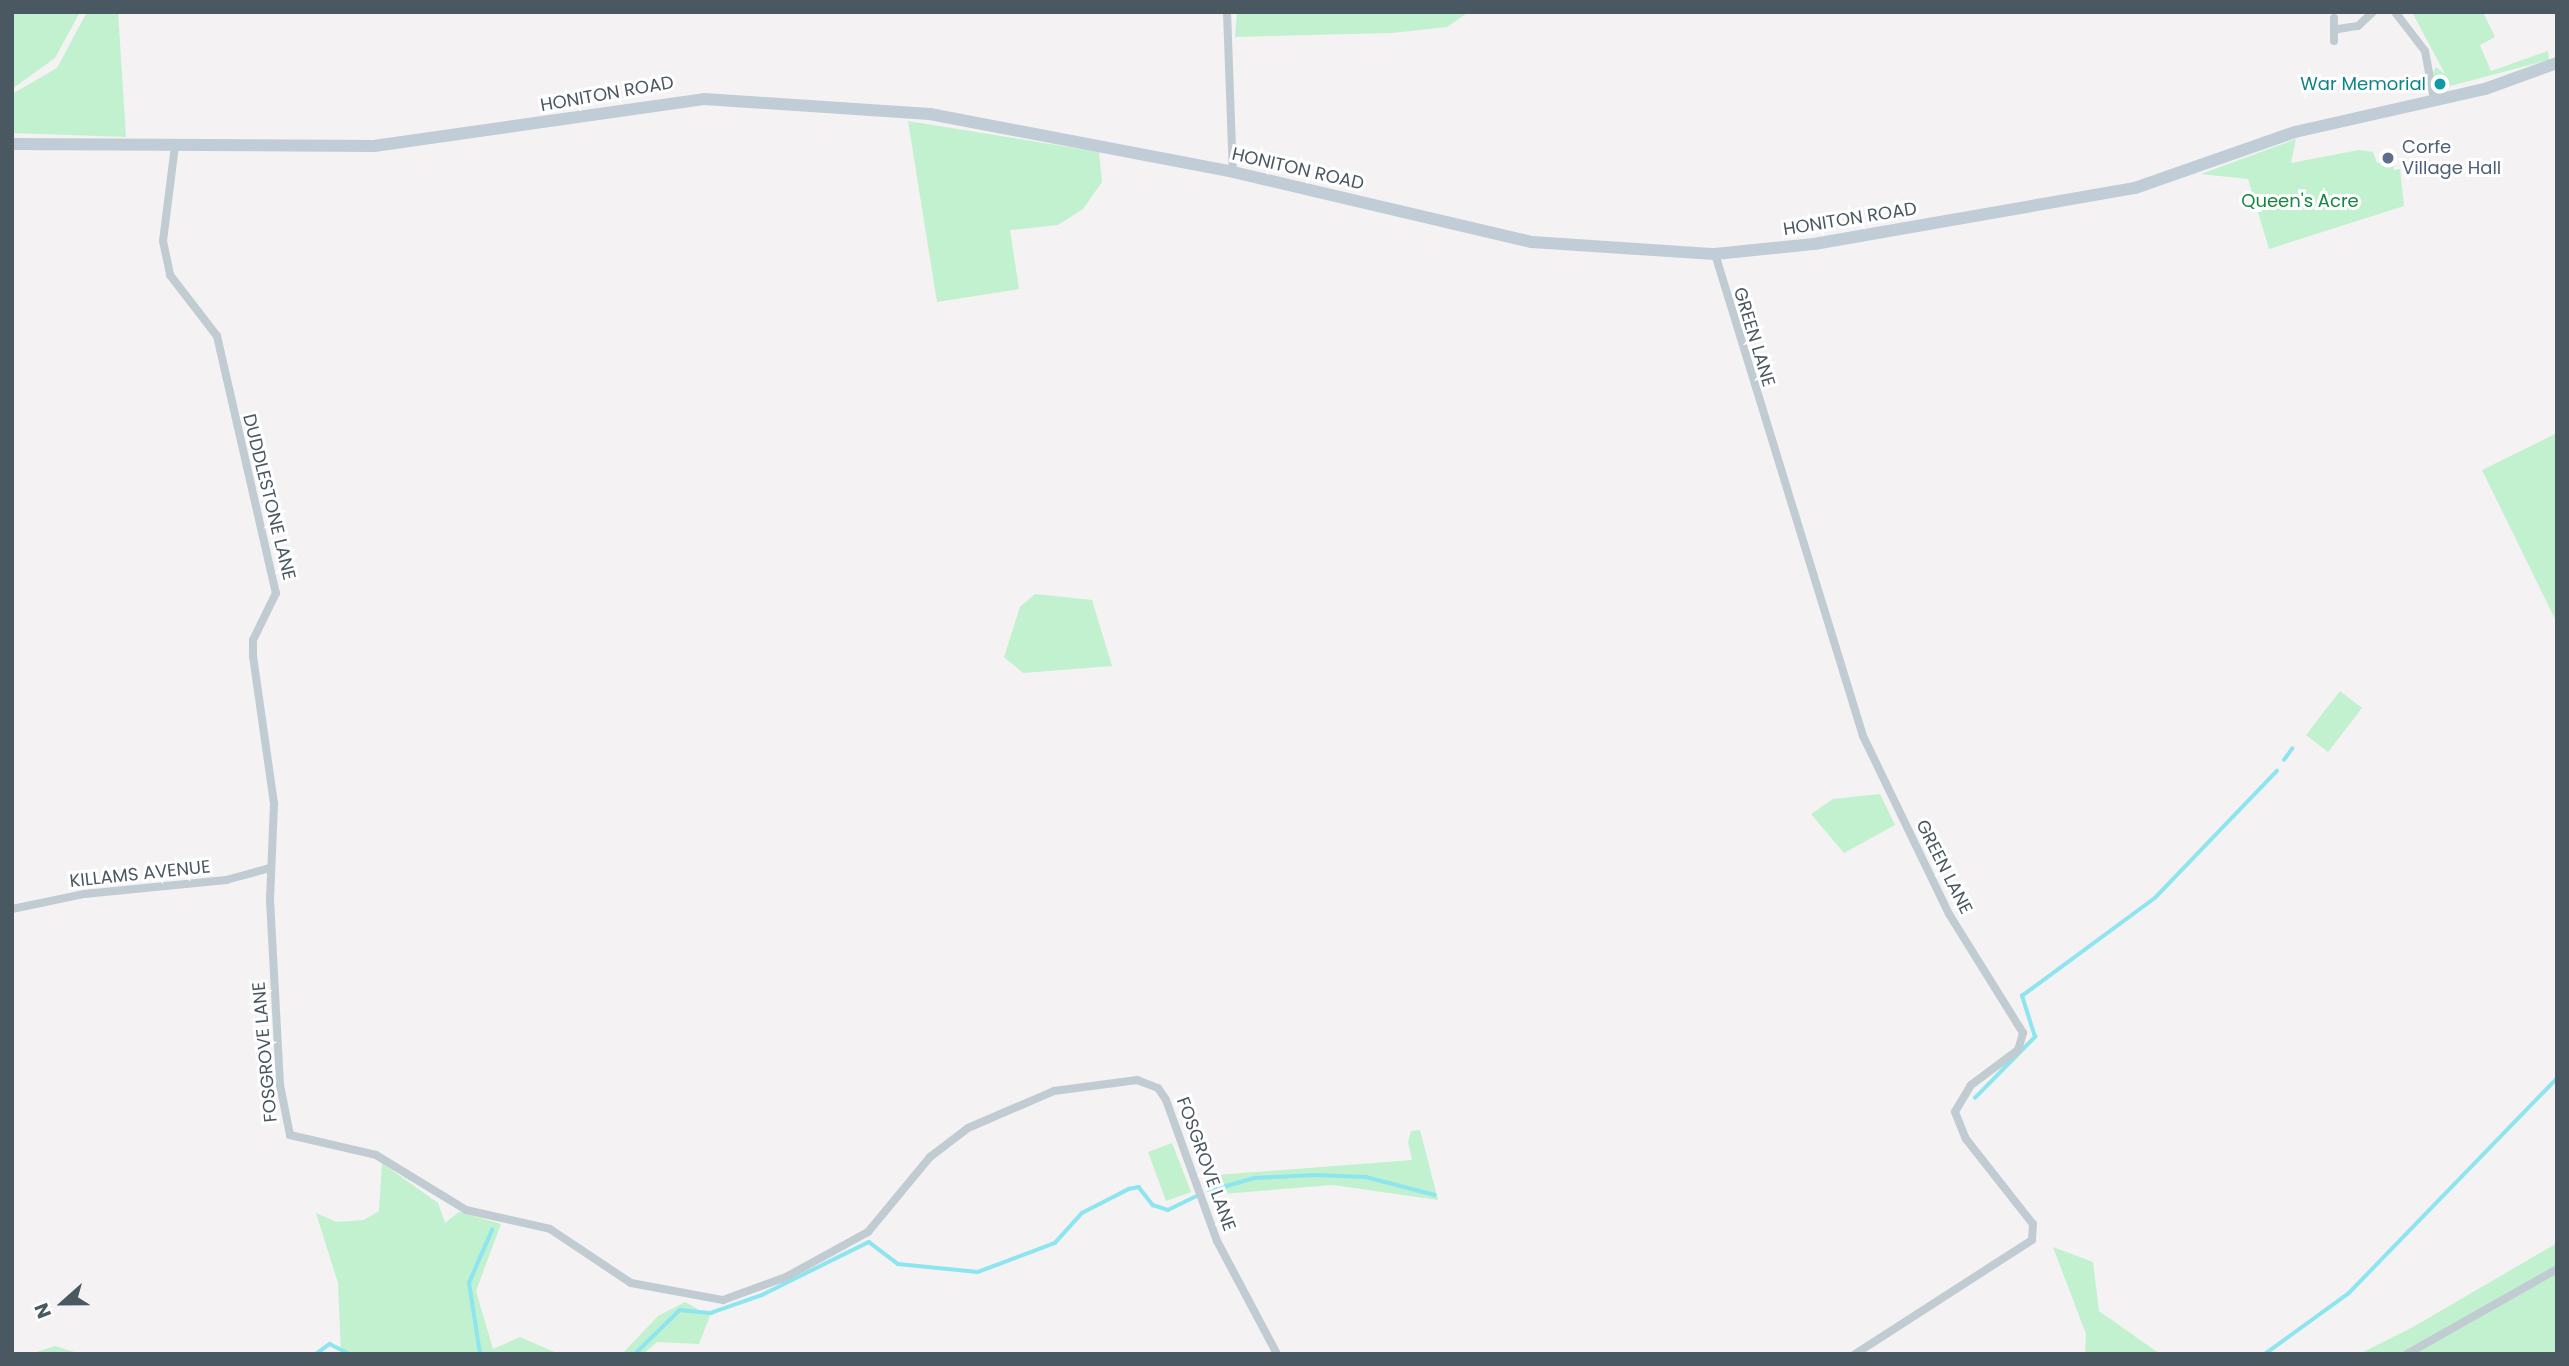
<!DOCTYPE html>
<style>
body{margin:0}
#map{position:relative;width:2569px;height:1366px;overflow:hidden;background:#f4f2f2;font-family:Poppins,sans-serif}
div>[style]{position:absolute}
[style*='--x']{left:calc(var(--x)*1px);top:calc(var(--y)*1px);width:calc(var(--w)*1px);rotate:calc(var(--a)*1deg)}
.green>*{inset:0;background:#c1f1cf}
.stream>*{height:3.5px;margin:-1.75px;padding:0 1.75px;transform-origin:1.75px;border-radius:1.75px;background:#8de5ef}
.minor>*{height:8px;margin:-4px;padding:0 4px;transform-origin:4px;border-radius:4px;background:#c0cbd2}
.secondary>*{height:12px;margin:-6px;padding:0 6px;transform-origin:6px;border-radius:6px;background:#c0cdd6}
.dots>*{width:19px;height:19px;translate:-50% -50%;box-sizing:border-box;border:4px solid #fff;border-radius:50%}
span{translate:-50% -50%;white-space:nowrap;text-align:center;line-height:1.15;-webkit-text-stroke:6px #fff;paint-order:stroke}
.culture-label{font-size:18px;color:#0d838f}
.right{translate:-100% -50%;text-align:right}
.street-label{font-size:18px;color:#495861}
.service-label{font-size:18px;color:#4e5e75}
.left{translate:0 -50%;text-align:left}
.park-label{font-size:18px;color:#158742}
.frame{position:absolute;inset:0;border:14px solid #495861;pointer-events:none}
.north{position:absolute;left:28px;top:1268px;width:70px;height:70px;-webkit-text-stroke:5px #fff;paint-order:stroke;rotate:249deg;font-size:19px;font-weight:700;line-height:28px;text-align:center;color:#495861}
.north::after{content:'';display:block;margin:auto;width:24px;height:32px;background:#495861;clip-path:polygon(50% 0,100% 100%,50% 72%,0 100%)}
</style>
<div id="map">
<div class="green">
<div style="clip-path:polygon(12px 12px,80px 12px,55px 58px,12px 89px)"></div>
<div style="clip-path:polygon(87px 12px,118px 12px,126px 137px,12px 133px,12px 94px,57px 68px)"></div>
<div style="clip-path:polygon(1237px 12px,1469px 12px,1447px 27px,1391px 33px,1235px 37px)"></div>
<div style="clip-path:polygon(2412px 12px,2483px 12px,2495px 37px,2480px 45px,2491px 71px,2548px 51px,2549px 60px,2439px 89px,2433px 73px,2436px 67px,2445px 74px)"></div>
<div style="clip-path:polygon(908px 121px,1099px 152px,1102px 182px,1083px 209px,1058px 225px,1010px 230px,1019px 289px,937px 302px)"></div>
<div style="clip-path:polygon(2296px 139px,2291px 163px,2359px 150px,2373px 152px,2377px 163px,2392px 160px,2394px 170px,2400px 169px,2404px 206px,2269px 249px,2248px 179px,2201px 174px)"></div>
<div style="clip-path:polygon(2557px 433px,2557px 623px,2482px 470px)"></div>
<div style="clip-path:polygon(1035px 594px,1092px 600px,1112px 666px,1023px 673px,1004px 657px,1020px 607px)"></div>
<div style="clip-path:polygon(2340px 691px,2362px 708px,2328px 752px,2306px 735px)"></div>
<div style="clip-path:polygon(1880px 794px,1895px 825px,1844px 853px,1811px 814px,1833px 799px)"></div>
<div style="clip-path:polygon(1420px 1130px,1438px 1200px,1333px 1185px,1209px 1195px,1204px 1176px,1412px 1160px,1408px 1142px,1411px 1131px)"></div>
<div style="clip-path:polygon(1172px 1143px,1191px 1192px,1166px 1201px,1148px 1152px)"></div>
<div style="clip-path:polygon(382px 1163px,438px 1203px,445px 1223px,459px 1212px,501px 1224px,476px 1291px,493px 1349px,520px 1337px,559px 1354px,341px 1353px,338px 1283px,316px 1213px,337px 1222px,364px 1220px,379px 1211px)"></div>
<div style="clip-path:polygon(2557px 1243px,2557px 1354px,2359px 1354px,2413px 1327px)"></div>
<div style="clip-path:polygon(2053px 1247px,2093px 1262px,2099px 1311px,2160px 1354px,2085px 1354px,2086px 1334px)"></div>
<div style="clip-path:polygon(685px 1302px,710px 1316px,699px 1344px,657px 1342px,643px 1354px,622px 1354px,658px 1316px)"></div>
<div style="clip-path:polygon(55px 1346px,81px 1354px,30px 1354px)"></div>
</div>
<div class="stream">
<div style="--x:2284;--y:760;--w:14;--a:-54"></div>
<div style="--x:1975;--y:1098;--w:86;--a:-45.5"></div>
<div style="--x:2035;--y:1037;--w:43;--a:-107.6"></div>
<div style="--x:2022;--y:996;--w:165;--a:-36.4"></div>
<div style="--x:2155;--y:898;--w:176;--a:-46.2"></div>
<div style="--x:1209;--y:1191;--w:48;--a:-15.8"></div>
<div style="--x:1255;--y:1178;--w:59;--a:-2.9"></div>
<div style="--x:1314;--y:1175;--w:52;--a:2.2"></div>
<div style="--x:1366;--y:1177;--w:71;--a:14.6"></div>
<div style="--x:316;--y:1354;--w:17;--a:-36"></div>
<div style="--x:330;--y:1344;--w:22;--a:27"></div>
<div style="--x:371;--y:1354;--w:10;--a:0"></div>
<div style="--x:444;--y:1354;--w:2;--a:0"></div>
<div style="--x:480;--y:1354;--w:72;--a:-98.8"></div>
<div style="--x:469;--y:1283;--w:58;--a:-66.5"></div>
<div style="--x:635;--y:1354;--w:63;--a:-44.4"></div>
<div style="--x:680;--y:1310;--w:31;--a:6"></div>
<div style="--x:711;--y:1313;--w:54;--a:-19.4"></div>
<div style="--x:762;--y:1295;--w:119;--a:-26.4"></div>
<div style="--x:869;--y:1242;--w:36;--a:37"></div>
<div style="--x:898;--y:1264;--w:80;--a:5.7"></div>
<div style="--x:978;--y:1272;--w:82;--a:-20.6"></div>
<div style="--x:1055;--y:1243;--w:40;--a:-48"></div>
<div style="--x:1082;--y:1213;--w:53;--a:-27.1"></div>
<div style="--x:1129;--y:1189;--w:10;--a:-11"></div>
<div style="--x:1139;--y:1187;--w:23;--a:52"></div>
<div style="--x:1153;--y:1205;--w:16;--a:18"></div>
<div style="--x:1168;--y:1210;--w:32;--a:-26"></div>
<div style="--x:2265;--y:1354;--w:104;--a:-36"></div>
<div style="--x:2349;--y:1293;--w:299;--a:-45.9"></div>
</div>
<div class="minor">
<div style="--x:1227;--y:12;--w:160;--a:87.9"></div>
<div style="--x:2395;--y:12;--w:49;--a:52.4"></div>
<div style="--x:2425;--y:51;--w:49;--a:79.4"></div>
<div style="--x:2334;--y:18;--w:23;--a:90"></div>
<div style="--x:2338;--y:29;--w:20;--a:-9"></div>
<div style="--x:2358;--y:26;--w:21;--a:-43"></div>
<div style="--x:175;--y:146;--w:96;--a:97.2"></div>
<div style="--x:163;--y:241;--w:35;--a:78"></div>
<div style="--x:170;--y:275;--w:77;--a:52.4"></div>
<div style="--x:217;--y:336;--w:264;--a:77.1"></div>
<div style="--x:276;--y:593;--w:52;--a:116.1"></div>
<div style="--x:253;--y:640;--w:16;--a:90"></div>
<div style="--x:253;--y:656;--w:149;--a:81.9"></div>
<div style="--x:274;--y:804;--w:96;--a:92.4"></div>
<div style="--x:270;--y:900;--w:185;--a:86.9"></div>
<div style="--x:280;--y:1085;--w:51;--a:78.7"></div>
<div style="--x:290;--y:1135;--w:88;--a:13.1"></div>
<div style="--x:376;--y:1155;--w:105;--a:31.4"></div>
<div style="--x:466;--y:1210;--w:86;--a:12.7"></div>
<div style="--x:550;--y:1229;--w:97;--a:33.7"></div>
<div style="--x:631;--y:1283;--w:94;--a:10.5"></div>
<div style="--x:723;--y:1300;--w:67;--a:-20.1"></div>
<div style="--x:786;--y:1277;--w:94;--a:-28.8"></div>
<div style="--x:868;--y:1232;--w:97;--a:-50.4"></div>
<div style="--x:930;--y:1157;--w:48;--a:-37.3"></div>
<div style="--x:968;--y:1128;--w:94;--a:-23.3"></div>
<div style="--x:1054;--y:1091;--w:84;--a:-7.5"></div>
<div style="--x:1137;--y:1080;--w:22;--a:21"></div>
<div style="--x:1158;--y:1088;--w:14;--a:56"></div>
<div style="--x:1166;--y:1100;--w:150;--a:70.1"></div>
<div style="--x:1217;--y:1241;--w:128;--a:62"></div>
<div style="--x:1715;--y:254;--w:504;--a:72.93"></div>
<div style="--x:1863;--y:736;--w:198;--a:64.2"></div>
<div style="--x:1949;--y:914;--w:140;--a:58.1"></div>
<div style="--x:2023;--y:1033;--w:18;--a:106"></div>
<div style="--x:2018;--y:1050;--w:59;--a:143.3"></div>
<div style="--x:1971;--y:1085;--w:31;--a:121"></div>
<div style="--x:1955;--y:1112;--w:29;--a:68"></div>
<div style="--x:1966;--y:1139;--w:108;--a:51.8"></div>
<div style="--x:2033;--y:1224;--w:16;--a:94"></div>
<div style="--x:2032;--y:1240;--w:211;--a:147.2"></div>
<div style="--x:12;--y:909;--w:74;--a:-11.8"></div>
<div style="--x:84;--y:894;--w:143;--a:-5.6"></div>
<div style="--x:226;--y:880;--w:46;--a:-15.3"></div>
<div style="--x:2407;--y:1354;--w:172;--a:-29.5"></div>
</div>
<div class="secondary">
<div style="--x:12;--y:144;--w:362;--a:0.3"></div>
<div style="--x:374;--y:146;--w:333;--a:-8.1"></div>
<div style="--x:704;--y:99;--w:226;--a:3.8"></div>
<div style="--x:930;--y:114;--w:309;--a:10.8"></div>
<div style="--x:1233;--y:172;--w:307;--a:13.2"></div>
<div style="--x:1532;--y:242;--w:183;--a:3.8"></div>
<div style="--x:1715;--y:254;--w:100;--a:-5.8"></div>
<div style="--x:1814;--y:244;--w:326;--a:-9.9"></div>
<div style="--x:2135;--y:188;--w:170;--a:-19.3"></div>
<div style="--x:2295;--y:132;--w:195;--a:-12.8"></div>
<div style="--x:2485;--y:89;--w:77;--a:-19.9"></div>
</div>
<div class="dots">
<div style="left:2440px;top:84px;background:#0f9aa8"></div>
<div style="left:2388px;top:158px;background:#5c6f8a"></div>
</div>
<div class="culture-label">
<span class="right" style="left:2426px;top:84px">War Memorial</span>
</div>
<div class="street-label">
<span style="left:607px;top:94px;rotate:-10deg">HONITON ROAD</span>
<span style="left:1298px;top:169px;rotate:13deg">HONITON ROAD</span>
<span style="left:1850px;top:219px;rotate:-9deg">HONITON ROAD</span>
<span style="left:1754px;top:337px;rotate:73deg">GREEN LANE</span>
<span style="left:269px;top:497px;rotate:76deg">DUDDLESTONE LANE</span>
<span style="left:1944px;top:867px;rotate:63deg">GREEN LANE</span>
<span style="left:140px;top:874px;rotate:-6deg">KILLAMS AVENUE</span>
<span style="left:265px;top:1052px;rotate:-95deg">FOSGROVE LANE</span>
<span style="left:1206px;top:1164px;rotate:70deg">FOSGROVE LANE</span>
</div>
<div class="service-label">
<span class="left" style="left:2402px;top:158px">Corfe<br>Village Hall</span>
</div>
<div class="park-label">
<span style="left:2300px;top:201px">Queen's Acre</span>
</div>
<div class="frame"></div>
<div class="north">N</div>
</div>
